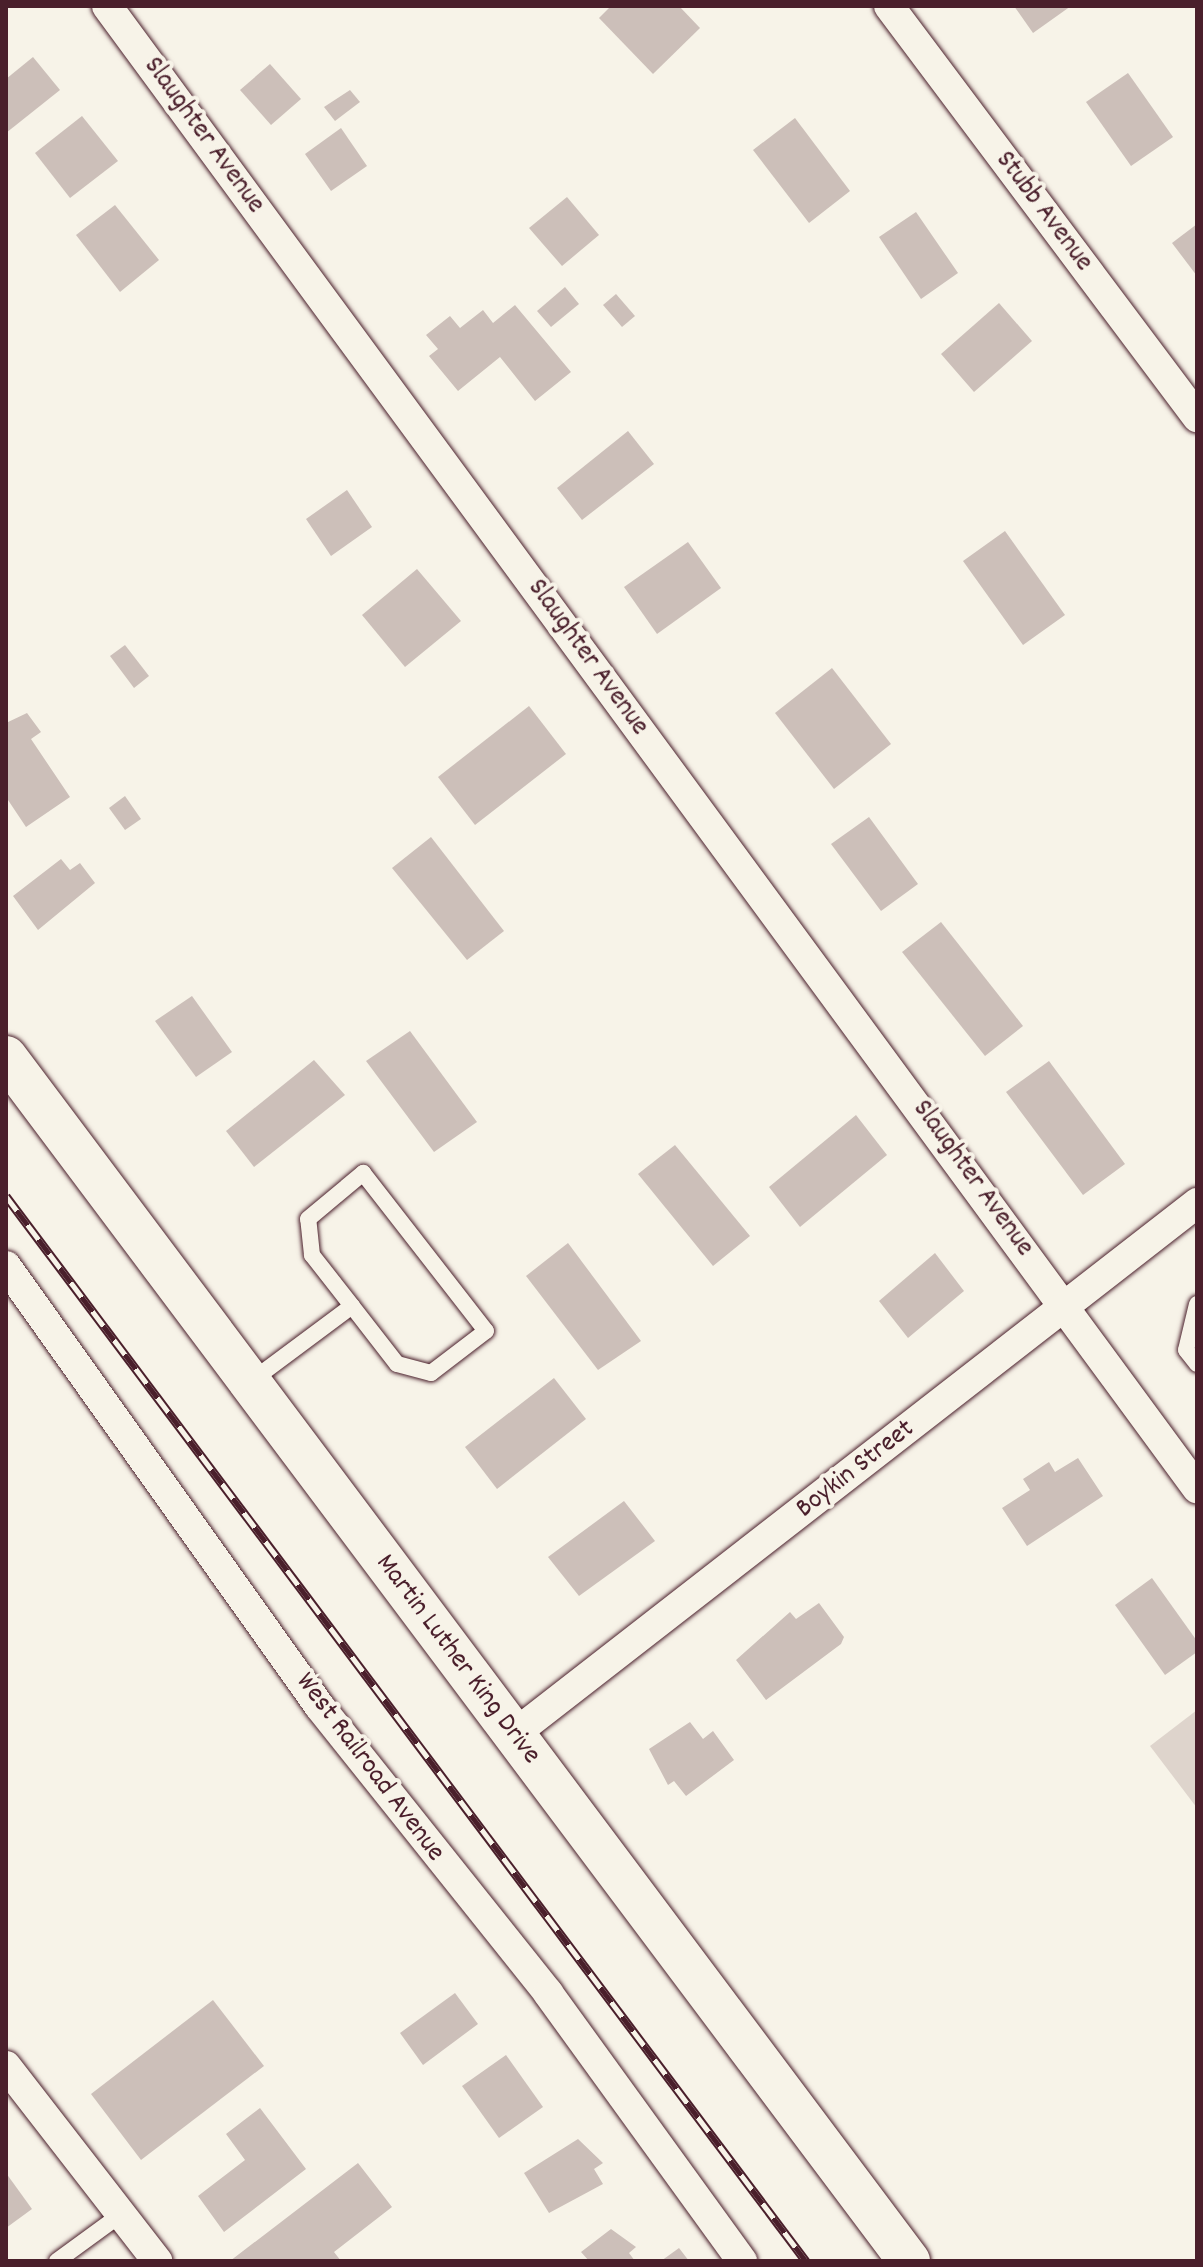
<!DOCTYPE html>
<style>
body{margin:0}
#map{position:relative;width:1203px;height:2267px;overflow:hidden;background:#f7f3e8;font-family:Dekko,sans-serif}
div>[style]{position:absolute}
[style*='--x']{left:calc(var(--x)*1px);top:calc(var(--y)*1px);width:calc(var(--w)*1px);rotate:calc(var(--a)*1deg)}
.green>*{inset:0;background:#ded4cc}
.building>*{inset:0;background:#ccbfb9}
.roads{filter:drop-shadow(0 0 2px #4a1f2b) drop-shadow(0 0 2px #4a1f2b)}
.lane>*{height:16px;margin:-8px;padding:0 8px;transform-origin:8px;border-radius:8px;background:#f7f3e8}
.street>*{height:30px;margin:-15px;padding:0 15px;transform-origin:15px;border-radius:15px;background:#f7f3e8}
.secondary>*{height:42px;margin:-21px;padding:0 21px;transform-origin:21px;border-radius:21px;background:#f7f3e8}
.rail>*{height:9px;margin-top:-4.5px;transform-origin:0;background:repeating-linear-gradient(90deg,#f7f3e8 0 18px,#4a1f2b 0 36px);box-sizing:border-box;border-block:2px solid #4a1f2b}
span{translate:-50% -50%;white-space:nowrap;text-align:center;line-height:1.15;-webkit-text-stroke:8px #f7f3e8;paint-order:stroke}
.street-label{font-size:28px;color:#4a1f2b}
.frame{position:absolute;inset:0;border:8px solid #4a1f2b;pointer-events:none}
</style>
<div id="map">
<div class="green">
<div style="clip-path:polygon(1197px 1710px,1197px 1808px,1150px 1746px)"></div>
</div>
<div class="building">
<div style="clip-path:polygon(611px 6px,679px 6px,700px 28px,653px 74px,599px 18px)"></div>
<div style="clip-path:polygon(1014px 6px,1071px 6px,1033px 33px)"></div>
<div style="clip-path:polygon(33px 57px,60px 90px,6px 133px,6px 79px)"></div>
<div style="clip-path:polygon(270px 64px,301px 99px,271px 125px,240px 90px)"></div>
<div style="clip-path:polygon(1128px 73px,1173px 137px,1131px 166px,1086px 102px)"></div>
<div style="clip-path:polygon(350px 90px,360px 102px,335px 121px,324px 107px)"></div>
<div style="clip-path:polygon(82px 116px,118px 161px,70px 198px,35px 153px)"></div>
<div style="clip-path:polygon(795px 118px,850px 191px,809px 223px,753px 150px)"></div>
<div style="clip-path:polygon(341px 128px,367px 166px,331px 191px,305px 154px)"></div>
<div style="clip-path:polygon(567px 197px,599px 235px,562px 266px,529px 228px)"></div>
<div style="clip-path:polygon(115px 205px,159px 260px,120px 292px,76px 235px)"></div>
<div style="clip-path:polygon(916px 212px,958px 273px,921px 299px,879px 237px)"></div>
<div style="clip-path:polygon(1197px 224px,1197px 276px,1172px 243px)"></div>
<div style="clip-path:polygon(565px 287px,579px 304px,551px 327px,537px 311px)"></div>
<div style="clip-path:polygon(616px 294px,635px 316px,622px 327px,603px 305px)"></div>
<div style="clip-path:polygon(999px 303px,1032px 341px,974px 392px,941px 354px)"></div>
<div style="clip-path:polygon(515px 305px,571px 372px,535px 401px,500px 357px,458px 391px,429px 356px,438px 349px,426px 335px,450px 316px,460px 328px,483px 310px,493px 323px)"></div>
<div style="clip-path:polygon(628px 431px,654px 464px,582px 520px,557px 488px)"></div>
<div style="clip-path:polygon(347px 490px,372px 527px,331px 556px,306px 519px)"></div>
<div style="clip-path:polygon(1005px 531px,1065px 615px,1023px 645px,963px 561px)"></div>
<div style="clip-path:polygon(688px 542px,721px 588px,657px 634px,624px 587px)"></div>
<div style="clip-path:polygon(417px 569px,461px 621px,405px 667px,362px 615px)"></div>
<div style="clip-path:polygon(125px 645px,149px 676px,134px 688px,110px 656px)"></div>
<div style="clip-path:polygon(832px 668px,891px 744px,834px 789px,775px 713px)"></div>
<div style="clip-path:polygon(529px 706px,566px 754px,475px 825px,438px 777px)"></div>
<div style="clip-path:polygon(27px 713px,41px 732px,31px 739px,70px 797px,26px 827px,6px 797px,6px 723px)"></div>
<div style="clip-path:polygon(125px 796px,141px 819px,125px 830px,109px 808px)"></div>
<div style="clip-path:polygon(869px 817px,918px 884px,881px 911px,831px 844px)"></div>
<div style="clip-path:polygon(431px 837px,504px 931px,467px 960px,392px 868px)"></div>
<div style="clip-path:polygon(61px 859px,70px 870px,80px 863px,95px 883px,38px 930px,13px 896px)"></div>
<div style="clip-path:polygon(941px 922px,1023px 1026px,985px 1056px,902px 952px)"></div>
<div style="clip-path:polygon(192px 996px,232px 1052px,196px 1077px,155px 1021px)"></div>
<div style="clip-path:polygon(410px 1031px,477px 1122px,434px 1152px,366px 1061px)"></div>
<div style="clip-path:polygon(314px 1060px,345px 1095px,254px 1167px,226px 1131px)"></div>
<div style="clip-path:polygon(1049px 1061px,1125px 1164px,1083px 1195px,1006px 1092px)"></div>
<div style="clip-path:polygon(856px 1115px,887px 1155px,800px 1227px,769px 1187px)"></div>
<div style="clip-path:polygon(675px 1145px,750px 1236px,713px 1266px,638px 1174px)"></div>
<div style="clip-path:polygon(568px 1243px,641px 1341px,598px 1370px,526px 1276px)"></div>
<div style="clip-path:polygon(935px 1253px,964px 1291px,908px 1338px,879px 1301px)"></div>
<div style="clip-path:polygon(554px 1378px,586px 1419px,497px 1489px,465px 1447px)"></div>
<div style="clip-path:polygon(1078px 1458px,1103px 1496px,1027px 1546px,1002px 1508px,1030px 1490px,1023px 1479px,1049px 1462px,1055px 1472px)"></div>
<div style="clip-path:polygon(624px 1501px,655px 1541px,579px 1596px,548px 1557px)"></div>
<div style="clip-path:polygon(1152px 1578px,1197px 1641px,1197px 1652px,1165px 1675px,1115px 1605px)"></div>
<div style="clip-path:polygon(819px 1603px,844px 1637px,841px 1644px,766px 1700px,736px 1660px,790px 1612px,796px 1619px)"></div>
<div style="clip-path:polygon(690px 1722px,703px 1739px,713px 1731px,734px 1760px,686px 1796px,674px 1781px,668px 1785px,649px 1749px)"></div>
<div style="clip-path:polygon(455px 1993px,478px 2024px,423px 2065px,400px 2033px)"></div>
<div style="clip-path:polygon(213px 2000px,264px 2066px,141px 2160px,91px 2094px)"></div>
<div style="clip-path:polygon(506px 2055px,543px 2107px,499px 2138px,462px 2086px)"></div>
<div style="clip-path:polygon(260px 2108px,306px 2169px,224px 2232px,198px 2196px,245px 2160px,226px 2134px)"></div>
<div style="clip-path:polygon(578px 2139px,603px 2163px,594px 2169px,603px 2184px,549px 2213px,524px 2173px)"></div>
<div style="clip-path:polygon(358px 2163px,392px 2207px,334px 2252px,341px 2261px,230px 2261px)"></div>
<div style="clip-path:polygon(6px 2173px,32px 2209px,6px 2228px)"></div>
<div style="clip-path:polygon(611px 2229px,636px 2247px,629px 2253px,635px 2261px,589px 2261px,581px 2252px)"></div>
<div style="clip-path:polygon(679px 2248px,689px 2261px,661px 2261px)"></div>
</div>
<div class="roads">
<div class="lane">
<div style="--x:1197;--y:1304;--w:47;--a:103.4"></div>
<div style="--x:1186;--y:1350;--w:18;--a:52"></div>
<div style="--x:250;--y:1382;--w:127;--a:-36.7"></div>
<div style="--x:352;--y:1306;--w:65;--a:-128.1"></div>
<div style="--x:312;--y:1255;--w:36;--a:-96"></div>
<div style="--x:308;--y:1219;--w:72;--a:-39.9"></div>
<div style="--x:363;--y:1173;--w:200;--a:52.1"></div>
<div style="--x:486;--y:1331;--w:69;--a:142.6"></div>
<div style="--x:431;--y:1373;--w:35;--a:-165"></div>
<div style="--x:397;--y:1364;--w:73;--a:-127.8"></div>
<div style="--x:57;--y:2261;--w:78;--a:-36.1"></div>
</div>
<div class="street">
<div style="--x:107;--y:6;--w:1840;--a:53.67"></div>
<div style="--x:889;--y:6;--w:514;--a:53.15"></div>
<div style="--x:6;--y:1266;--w:541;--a:54.55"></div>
<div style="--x:320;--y:1707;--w:366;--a:51.4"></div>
<div style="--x:548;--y:1993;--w:331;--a:54.1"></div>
<div style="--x:513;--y:1735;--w:867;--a:-37.87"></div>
<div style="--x:6;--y:2066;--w:247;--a:52.2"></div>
</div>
<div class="secondary">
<div style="--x:6;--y:1057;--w:1505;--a:53.13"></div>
</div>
</div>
<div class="rail">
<div style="--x:6;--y:1196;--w:1332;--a:53.09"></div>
</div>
<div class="street-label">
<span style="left:203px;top:136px;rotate:54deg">Slaughter Avenue</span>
<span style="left:1043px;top:212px;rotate:53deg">Stubb Avenue</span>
<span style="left:587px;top:658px;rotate:54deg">Slaughter Avenue</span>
<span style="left:972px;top:1179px;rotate:54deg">Slaughter Avenue</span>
<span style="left:856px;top:1470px;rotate:-38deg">Boykin Street</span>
<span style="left:457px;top:1660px;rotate:53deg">Martin Luther King Drive</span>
<span style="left:369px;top:1768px;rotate:53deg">West Railroad Avenue</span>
</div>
<div class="frame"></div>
</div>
